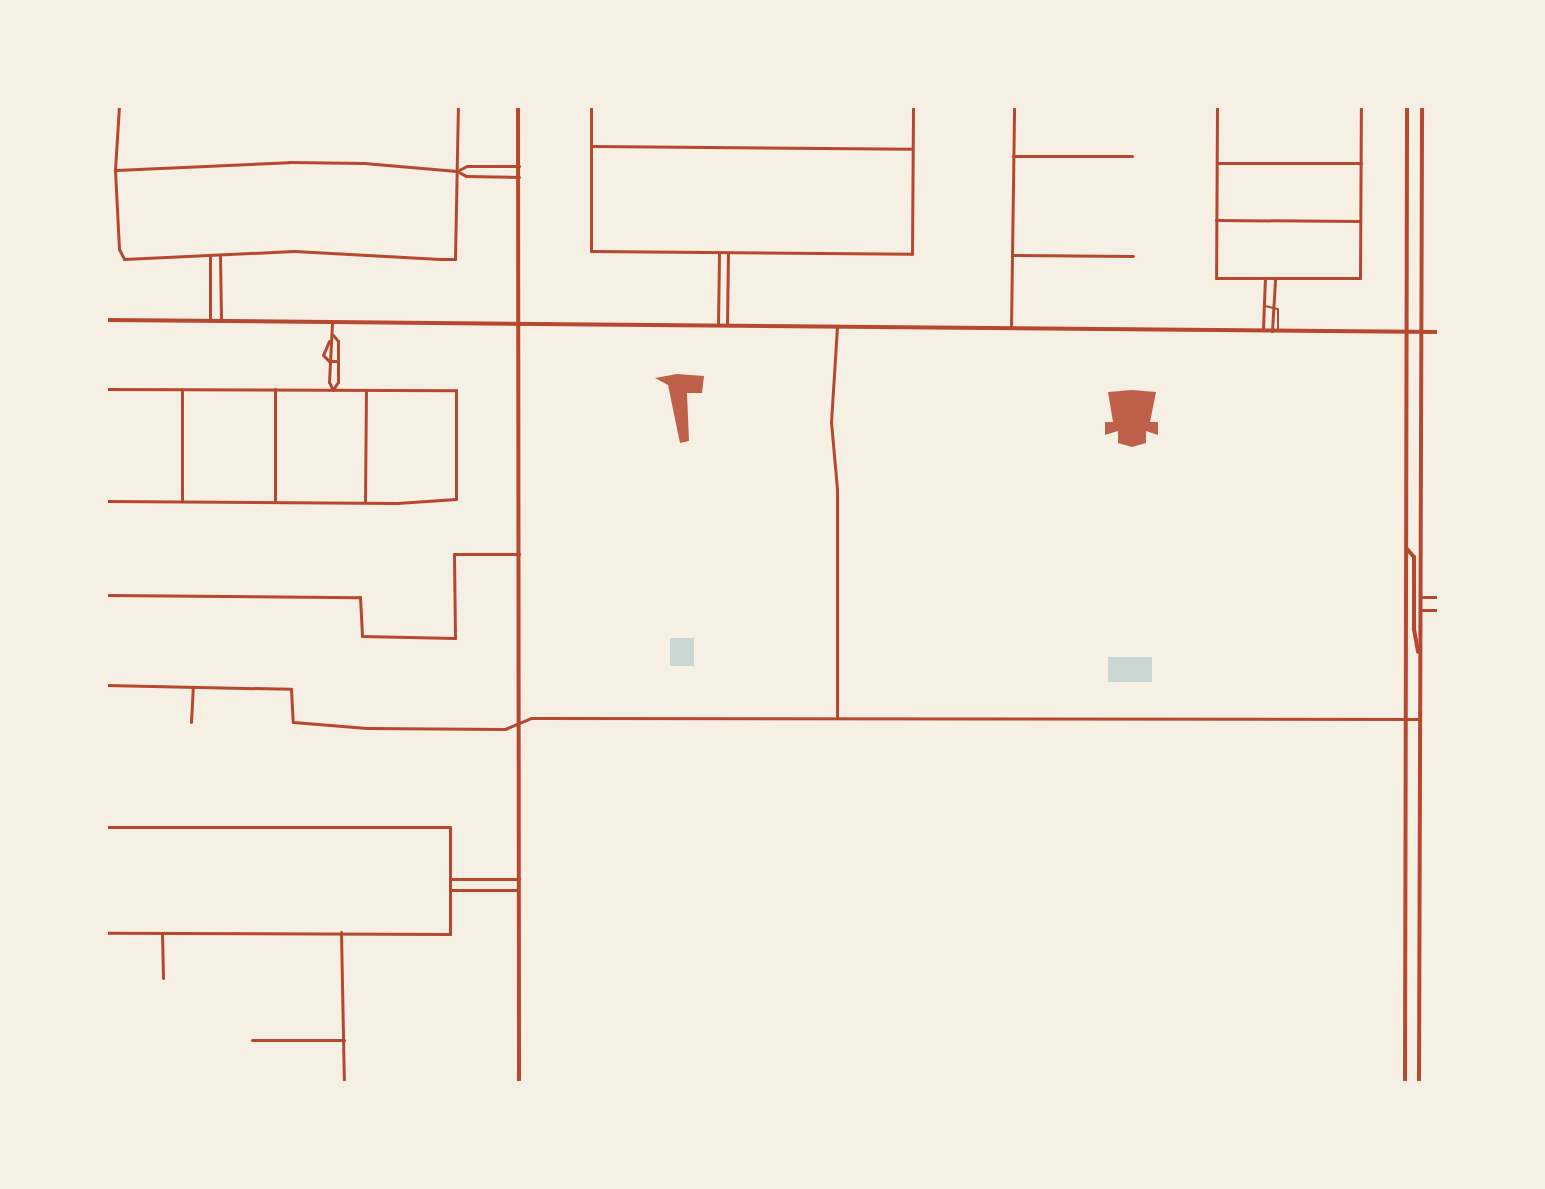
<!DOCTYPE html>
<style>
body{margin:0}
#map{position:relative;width:1545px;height:1189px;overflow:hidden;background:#f6efe4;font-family:"Alegreya Sans",sans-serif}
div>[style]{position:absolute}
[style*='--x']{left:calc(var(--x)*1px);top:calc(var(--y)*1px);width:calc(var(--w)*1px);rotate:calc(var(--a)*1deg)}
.water>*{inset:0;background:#c9d6d2}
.building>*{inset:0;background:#bf614a}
.service>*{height:2px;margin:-1px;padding:0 1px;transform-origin:1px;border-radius:1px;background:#b5482f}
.minor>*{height:3px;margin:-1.5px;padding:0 1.5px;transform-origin:1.5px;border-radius:1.5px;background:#b5482f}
.tertiary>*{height:4px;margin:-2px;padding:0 2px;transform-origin:2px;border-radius:2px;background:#b5482f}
.secondary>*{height:4px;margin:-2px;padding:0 2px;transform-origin:2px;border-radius:2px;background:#b5482f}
span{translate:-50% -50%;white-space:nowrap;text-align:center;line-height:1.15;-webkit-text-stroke:8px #f6efe4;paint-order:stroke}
.frame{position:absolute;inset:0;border:108px solid #f6efe4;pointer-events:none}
</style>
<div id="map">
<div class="water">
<div style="clip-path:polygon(670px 638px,694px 638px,694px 666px,670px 666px)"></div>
<div style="clip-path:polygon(1108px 657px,1152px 657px,1152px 682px,1108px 682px)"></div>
</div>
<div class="building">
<div style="clip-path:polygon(677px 374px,704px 376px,702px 393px,687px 393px,689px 441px,680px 443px,668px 385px,655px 378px)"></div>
<div style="clip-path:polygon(1132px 390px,1156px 392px,1150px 422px,1158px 422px,1158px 435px,1146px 431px,1146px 443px,1132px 447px,1118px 443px,1118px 431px,1105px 435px,1105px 422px,1113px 422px,1108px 392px)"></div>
</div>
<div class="service">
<div style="--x:1265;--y:306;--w:13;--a:13"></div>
<div style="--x:1278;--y:309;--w:21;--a:90"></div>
</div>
<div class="minor">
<div style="--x:119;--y:106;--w:64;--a:93.6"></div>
<div style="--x:115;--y:170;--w:79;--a:87.1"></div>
<div style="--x:119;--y:249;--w:11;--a:63"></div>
<div style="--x:124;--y:259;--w:170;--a:-2.7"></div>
<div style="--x:294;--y:251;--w:146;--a:3.1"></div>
<div style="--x:440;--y:259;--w:15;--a:0"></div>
<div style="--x:455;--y:259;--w:153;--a:-88.9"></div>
<div style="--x:591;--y:106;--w:145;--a:90"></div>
<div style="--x:591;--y:251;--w:321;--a:0.5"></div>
<div style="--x:912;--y:254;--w:148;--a:-89.6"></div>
<div style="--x:1217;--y:106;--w:172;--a:90.3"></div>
<div style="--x:1216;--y:278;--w:144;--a:0"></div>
<div style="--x:1360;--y:278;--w:172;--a:-89.7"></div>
<div style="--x:592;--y:146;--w:320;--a:0.5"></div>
<div style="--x:1013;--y:156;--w:119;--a:0"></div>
<div style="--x:1217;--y:163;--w:144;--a:0"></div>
<div style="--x:116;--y:170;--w:173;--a:-2.6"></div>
<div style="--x:289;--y:162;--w:75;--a:0.8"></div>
<div style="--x:364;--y:163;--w:93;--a:4.9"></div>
<div style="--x:457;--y:171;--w:10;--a:29"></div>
<div style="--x:466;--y:176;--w:53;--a:1.1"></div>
<div style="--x:457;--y:171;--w:11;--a:-27"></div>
<div style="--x:467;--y:166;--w:52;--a:0"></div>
<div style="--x:1216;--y:220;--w:144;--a:0.4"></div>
<div style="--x:220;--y:255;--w:66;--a:89.1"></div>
<div style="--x:1013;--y:255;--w:120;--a:0.5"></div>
<div style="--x:210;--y:257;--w:64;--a:90"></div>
<div style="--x:332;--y:323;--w:59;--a:92.9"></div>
<div style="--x:329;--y:382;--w:9;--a:63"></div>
<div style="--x:718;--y:325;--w:72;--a:-89.2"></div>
<div style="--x:727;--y:325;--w:72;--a:-89.2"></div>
<div style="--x:1011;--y:328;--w:222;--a:-89.2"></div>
<div style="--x:1263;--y:329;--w:51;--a:-87.8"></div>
<div style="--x:1272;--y:331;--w:51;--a:-86.6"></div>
<div style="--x:333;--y:335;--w:8;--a:50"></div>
<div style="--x:338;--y:341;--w:41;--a:90"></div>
<div style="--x:338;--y:382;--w:7;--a:124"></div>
<div style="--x:329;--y:341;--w:15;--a:113"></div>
<div style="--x:323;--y:355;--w:8;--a:45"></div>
<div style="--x:329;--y:361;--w:9;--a:0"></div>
<div style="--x:106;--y:389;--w:350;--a:0.2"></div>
<div style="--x:456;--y:390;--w:109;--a:90"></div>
<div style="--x:456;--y:499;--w:59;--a:176.1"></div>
<div style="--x:397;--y:503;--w:291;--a:-179.6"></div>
<div style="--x:275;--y:389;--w:113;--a:90"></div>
<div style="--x:182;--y:501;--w:112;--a:-90"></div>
<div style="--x:365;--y:502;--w:112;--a:-89.5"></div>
<div style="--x:106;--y:595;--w:254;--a:0.5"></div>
<div style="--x:360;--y:597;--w:39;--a:87"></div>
<div style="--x:362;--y:636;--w:93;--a:1.2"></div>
<div style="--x:455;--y:638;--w:84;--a:-90.7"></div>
<div style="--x:454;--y:554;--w:65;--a:0"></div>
<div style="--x:1421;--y:597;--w:18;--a:0"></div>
<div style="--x:1421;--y:610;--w:18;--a:0"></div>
<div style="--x:106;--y:685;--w:185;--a:1.2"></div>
<div style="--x:291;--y:689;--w:33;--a:87"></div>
<div style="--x:293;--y:722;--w:74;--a:4.6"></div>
<div style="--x:367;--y:728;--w:138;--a:0.4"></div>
<div style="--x:505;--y:729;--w:28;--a:-23"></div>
<div style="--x:531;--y:718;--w:889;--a:0.06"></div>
<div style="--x:837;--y:718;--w:229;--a:-90"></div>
<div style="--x:837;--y:489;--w:67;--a:-95.1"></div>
<div style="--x:831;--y:422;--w:96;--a:-86.4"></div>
<div style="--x:191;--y:722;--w:35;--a:-87"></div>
<div style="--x:106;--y:827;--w:344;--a:0"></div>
<div style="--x:450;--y:827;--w:107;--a:90"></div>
<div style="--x:450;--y:934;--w:344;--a:-179.8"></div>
<div style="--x:450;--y:879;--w:69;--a:0"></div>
<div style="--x:450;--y:890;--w:68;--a:0"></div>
<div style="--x:341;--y:932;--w:151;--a:88.9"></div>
<div style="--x:162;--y:933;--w:45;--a:88.7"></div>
<div style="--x:252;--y:1040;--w:92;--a:0"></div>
</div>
<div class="tertiary">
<div style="--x:518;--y:106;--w:977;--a:89.94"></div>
<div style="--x:106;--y:320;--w:1333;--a:0.52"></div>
</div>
<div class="secondary">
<div style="--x:1407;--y:549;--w:11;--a:49"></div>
<div style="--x:1414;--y:557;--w:72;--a:90"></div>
<div style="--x:1414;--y:629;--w:23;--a:80"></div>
<div style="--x:1405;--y:1083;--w:977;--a:-89.88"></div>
<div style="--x:1419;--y:1083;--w:977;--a:-89.82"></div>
</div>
<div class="frame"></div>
</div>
